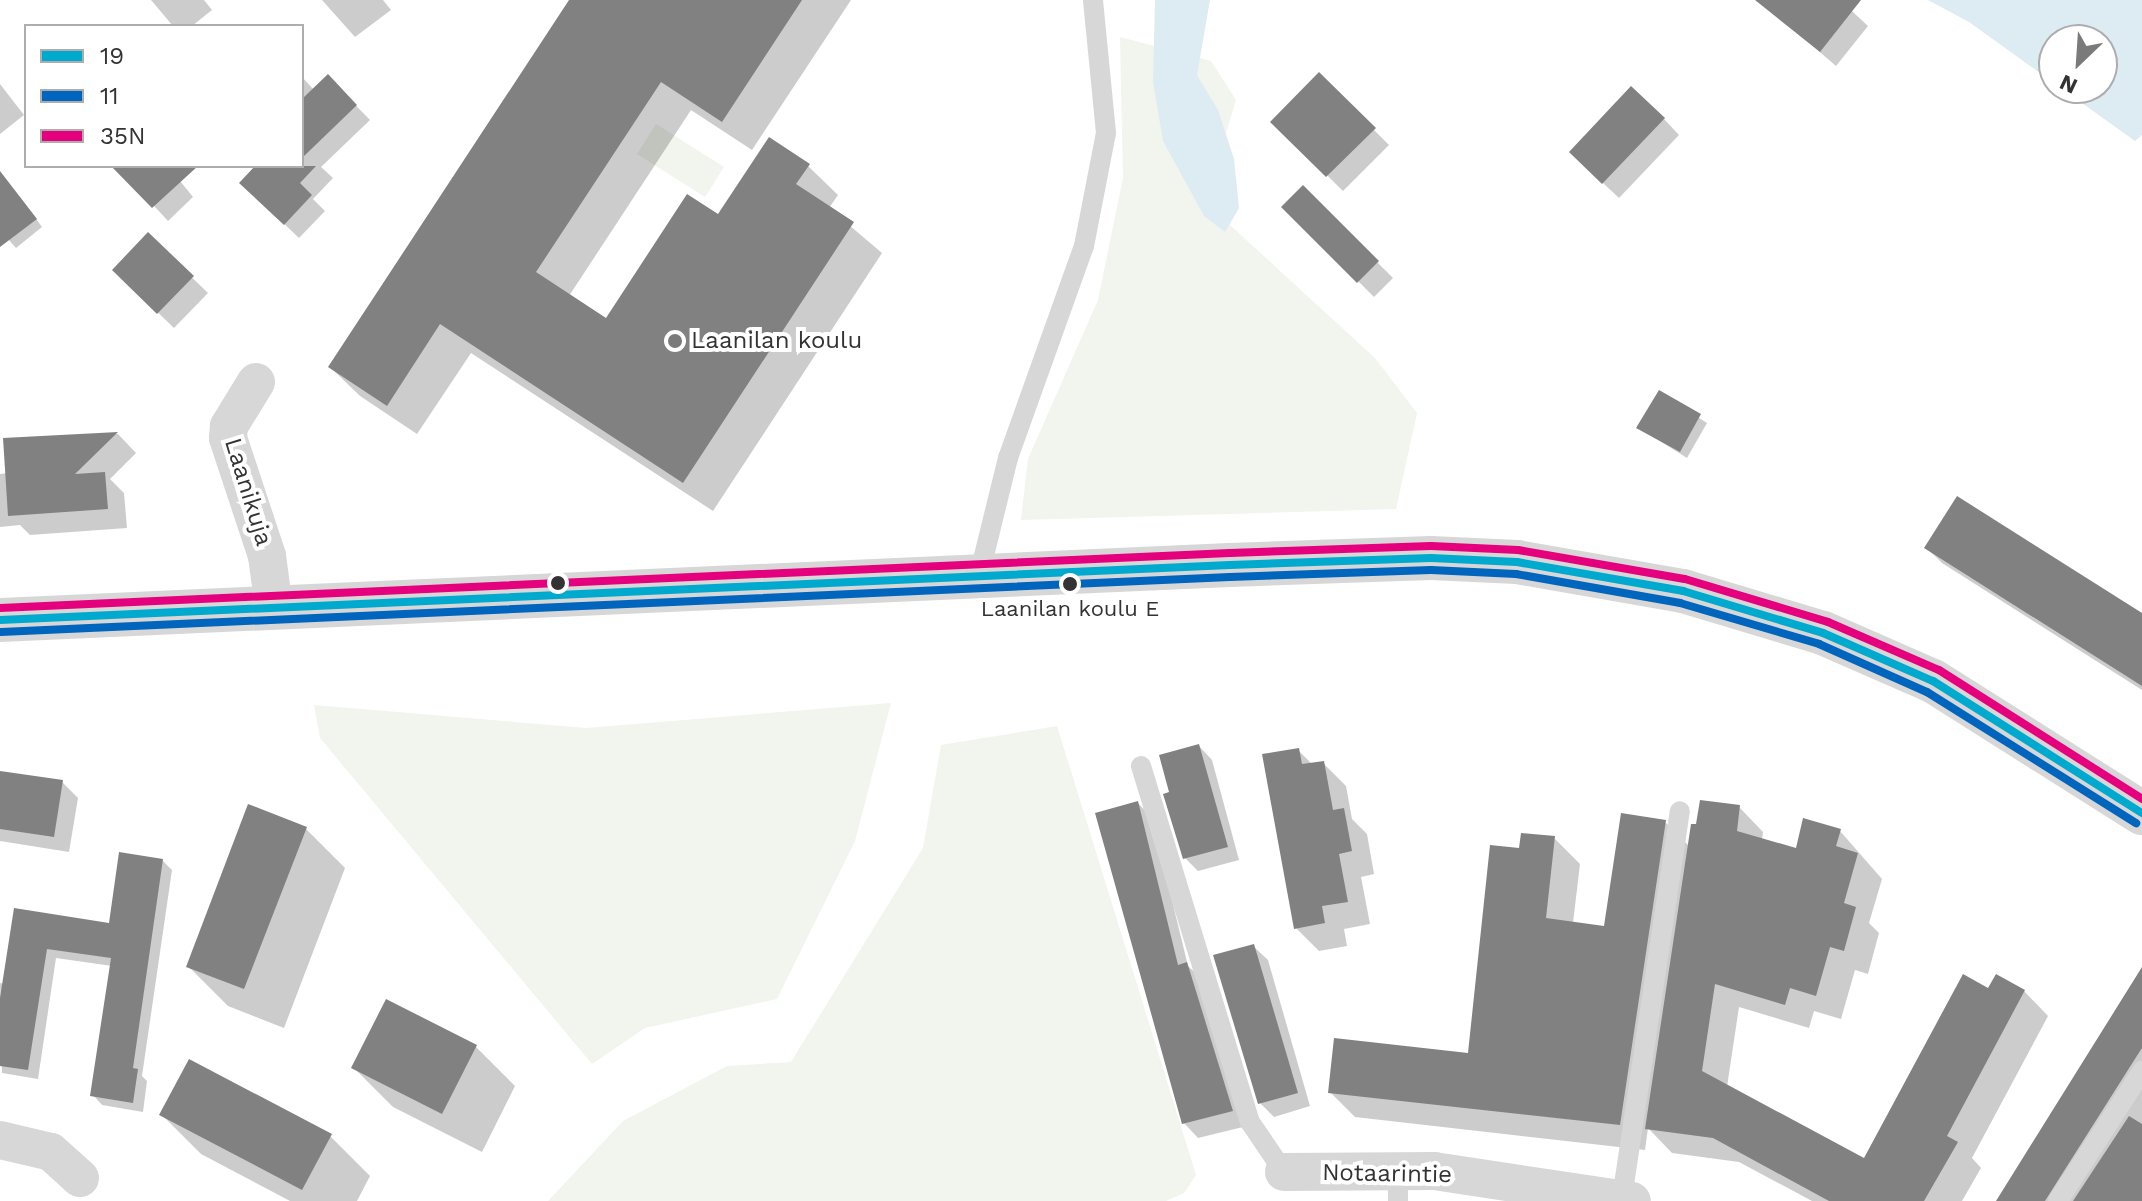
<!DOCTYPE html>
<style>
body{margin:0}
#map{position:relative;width:2142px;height:1201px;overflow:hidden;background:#fff;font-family:"Work Sans",sans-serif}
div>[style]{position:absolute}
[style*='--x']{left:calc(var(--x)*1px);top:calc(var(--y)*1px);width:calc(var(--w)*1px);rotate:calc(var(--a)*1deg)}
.green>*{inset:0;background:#f1f5ed}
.water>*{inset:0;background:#ddebf3}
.shadow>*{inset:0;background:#0003}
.building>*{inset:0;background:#818181}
.service>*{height:20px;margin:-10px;padding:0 10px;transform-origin:10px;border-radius:10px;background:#d7d7d7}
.minor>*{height:38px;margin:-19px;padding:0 19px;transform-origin:19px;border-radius:19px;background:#d7d7d7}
.tertiary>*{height:44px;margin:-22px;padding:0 22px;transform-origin:22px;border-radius:22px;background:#d7d7d7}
.bus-1>*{height:8px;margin:-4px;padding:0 4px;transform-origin:4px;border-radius:4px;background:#00a9ce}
.bus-2>*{height:8px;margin:-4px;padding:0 4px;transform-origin:4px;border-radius:4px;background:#0065bd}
.bus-3>*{height:8px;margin:-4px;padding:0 4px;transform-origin:4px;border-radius:4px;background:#e5007d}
.dots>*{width:22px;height:22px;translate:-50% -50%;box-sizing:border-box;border:4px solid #fff;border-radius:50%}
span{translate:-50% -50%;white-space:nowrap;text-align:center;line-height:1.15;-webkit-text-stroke:8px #fff;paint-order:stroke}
.bus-label{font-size:22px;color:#333}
.poi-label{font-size:24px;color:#333}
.left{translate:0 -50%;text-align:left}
.street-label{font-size:24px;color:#333}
.legend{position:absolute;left:24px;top:24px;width:280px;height:144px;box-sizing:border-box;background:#fff;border:2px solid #adadad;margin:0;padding:10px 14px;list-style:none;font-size:24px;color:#333}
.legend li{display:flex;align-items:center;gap:16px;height:40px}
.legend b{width:40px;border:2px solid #adadad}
.north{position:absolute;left:2038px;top:24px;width:80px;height:80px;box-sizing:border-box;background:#fff;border:2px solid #adadad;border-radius:50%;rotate:205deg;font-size:22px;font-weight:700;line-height:32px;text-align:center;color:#333}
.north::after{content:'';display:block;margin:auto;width:28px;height:36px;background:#7a7a7a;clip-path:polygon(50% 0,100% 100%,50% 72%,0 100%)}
</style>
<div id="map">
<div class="green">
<div style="clip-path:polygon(1120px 37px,1211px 61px,1236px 100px,1205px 202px,1375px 358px,1417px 413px,1396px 509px,1021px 520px,1028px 459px,1098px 300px,1123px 178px)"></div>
<div style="clip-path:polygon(656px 124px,724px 167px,705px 197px,637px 154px)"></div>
<div style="clip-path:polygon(891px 703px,855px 841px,777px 999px,645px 1028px,592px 1064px,320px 738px,314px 705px,586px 728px)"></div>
<div style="clip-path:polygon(1057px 726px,1196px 1175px,1184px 1193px,1166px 1201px,548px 1201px,623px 1121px,727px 1066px,791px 1062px,923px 848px,941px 745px)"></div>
</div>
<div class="water">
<div style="clip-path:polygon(1155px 0,1210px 0,1197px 75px,1218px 110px,1234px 159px,1239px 208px,1225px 232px,1204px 216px,1163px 141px,1153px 82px)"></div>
<div style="clip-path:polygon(1928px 0,2142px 0,2142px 135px,2135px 141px,2061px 88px,2102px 88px,2102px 40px,2054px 40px,2054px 83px,1969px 22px)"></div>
</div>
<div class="shadow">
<div style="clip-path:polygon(151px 0,204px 0,212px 10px,192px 26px,173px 26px)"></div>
<div style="clip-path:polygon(322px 0,383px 0,391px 10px,355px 37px)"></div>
<div style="clip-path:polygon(571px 0,851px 0,752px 150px,691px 110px,569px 296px,606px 321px,718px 217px,808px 166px,838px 195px,829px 208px,882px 253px,713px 511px,471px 353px,417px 434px,360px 396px,330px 367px)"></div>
<div style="clip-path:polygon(1777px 0,1840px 0,1868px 26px,1836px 66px,1770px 9px)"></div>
<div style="clip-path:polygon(1319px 75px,1389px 145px,1343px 191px,1273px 122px)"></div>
<div style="clip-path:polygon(302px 77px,314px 90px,328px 77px,370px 120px,321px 167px,333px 178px,313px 199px,325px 211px,299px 238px,256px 197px,257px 166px,302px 166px)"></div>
<div style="clip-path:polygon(0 84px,24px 115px,0 134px)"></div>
<div style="clip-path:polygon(1664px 119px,1679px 135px,1619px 198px,1587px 168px)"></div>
<div style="clip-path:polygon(117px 166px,168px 166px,193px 197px,168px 221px)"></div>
<div style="clip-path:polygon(1303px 188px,1393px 278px,1374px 297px,1284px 207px)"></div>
<div style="clip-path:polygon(20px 197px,42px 227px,16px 248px,0 230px,0 200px)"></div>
<div style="clip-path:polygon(148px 235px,208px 293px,174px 328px,114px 270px)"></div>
<div style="clip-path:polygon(1659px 392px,1707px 423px,1687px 458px,1639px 428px)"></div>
<div style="clip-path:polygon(118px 434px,136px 453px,110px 479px,124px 493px,127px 528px,30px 535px,20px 525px,0 527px,0 474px,7px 473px,5px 440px)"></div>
<div style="clip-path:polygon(1927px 548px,2142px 616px,2142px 690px,1942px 563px)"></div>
<div style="clip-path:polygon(1199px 746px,1212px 760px,1239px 860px,1198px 871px,1185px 858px)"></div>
<div style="clip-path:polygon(1298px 750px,1313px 765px,1323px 763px,1346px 786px,1352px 819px,1367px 834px,1374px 874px,1361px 877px,1370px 924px,1344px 929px,1347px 946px,1319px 951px,1296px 928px)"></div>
<div style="clip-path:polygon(0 773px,62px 782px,78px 798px,69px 852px,0 841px)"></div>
<div style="clip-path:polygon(1138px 803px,1152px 818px,1188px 966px,1202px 979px,1247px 1126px,1198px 1138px,1184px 1123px)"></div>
<div style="clip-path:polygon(1739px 807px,1763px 832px,1762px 840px,1797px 850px,1840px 831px,1882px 879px,1869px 923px,1879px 933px,1868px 974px,1855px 970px,1841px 1019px,1814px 1011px,1809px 1028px,1739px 1007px,1727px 1087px,1865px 1161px,1989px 990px,2024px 991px,2048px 1016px,1972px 1158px,1981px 1168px,1962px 1201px,1812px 1201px,1739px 1162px,1672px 1153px,1648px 1128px,1645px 1150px,1355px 1117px,1330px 1092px,1470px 1055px,1521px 850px,1554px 838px,1580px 864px,1573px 923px,1606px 928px,1665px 822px,1690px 847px)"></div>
<div style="clip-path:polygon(305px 828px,345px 868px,284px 1028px,228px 1006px,188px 966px)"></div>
<div style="clip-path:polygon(162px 860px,172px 870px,142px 1076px,147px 1081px,143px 1112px,102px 1105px,93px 1095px,112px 966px,56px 958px,38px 1079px,2px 1073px,0 983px,4px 984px,15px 911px,110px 925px)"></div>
<div style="clip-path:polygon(1254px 947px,1268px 960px,1310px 1106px,1274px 1117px,1260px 1103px)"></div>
<div style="clip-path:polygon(2142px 979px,2142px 1201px,1997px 1201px)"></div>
<div style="clip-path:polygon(475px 1046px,515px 1086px,482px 1152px,393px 1107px,354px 1068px)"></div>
<div style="clip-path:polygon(162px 1115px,330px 1136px,370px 1176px,357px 1201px,290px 1201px,201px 1154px)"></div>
</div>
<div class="building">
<div style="clip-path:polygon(569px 0,802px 0,722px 122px,661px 82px,536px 272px,606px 318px,687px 194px,718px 214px,769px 137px,810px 164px,796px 184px,854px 222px,683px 483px,440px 324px,387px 406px,328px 367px)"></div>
<div style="clip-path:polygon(1755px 0,1861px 0,1820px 52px)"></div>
<div style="clip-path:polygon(1319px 72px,1376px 128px,1326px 177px,1270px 122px)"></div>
<div style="clip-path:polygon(328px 74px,357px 105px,302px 158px,302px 99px)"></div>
<div style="clip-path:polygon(1631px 86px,1665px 118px,1602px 184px,1569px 152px)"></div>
<div style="clip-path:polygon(111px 166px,198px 166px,152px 208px)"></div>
<div style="clip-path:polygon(255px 166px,316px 166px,300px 183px,312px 195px,284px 225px,239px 183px)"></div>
<div style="clip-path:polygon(0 171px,37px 219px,0 247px)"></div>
<div style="clip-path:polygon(1303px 185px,1379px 261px,1357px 283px,1281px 207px)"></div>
<div style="clip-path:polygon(148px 232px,194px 276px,157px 314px,112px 270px)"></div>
<div style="clip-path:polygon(1659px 390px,1701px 414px,1680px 452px,1636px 428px)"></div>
<div style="clip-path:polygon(118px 432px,75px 474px,105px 472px,108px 509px,8px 516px,3px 438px)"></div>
<div style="clip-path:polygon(1957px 496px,2142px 613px,2142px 686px,1924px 548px)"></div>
<div style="clip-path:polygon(1199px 744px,1228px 847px,1183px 859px,1163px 794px,1169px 792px,1159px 755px)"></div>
<div style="clip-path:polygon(1299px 748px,1302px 764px,1324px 761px,1333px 810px,1344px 808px,1352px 851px,1339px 854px,1348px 902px,1322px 906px,1325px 923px,1294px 929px,1262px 754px)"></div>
<div style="clip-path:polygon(0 771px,63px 780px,54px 837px,0 829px)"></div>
<div style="clip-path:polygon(1700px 800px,1740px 805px,1737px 831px,1796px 848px,1803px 818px,1841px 829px,1836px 846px,1858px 853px,1844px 903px,1856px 907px,1844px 951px,1830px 947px,1816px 996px,1790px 988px,1785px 1005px,1715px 984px,1702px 1071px,1864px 1158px,1963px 974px,1988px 988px,1996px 974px,2025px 990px,1947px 1136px,1958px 1142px,1924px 1201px,1829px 1201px,1713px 1138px,1645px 1129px,1691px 824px,1696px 824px)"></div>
<div style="clip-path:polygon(1138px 801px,1178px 965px,1187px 962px,1233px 1111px,1182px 1124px,1095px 813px)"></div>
<div style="clip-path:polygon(248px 804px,307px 827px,244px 989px,186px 967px)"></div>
<div style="clip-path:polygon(1621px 813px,1666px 820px,1620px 1125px,1328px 1093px,1334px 1038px,1468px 1053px,1490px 845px,1519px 848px,1521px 833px,1555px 836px,1546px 918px,1604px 926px)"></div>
<div style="clip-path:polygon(119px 852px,163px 859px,133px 1068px,138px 1069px,133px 1103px,90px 1096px,111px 958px,47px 949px,28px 1070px,0 1066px,0 998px,14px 908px,109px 923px)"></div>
<div style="clip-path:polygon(1254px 944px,1298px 1093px,1258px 1104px,1213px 955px)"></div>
<div style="clip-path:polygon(2142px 967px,2142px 1048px,2133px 1062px,2045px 1201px,1996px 1201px)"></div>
<div style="clip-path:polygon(386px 999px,477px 1045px,442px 1114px,351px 1068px)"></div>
<div style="clip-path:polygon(189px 1059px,332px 1134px,302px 1190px,159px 1115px)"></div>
<div style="clip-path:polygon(2129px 1116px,2142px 1124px,2142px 1201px,2073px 1201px)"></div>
</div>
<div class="service">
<div style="--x:979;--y:576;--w:122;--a:-76.2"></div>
<div style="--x:1008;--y:458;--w:225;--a:-70.3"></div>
<div style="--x:1084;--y:246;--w:115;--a:-79"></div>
<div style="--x:1106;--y:133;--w:134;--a:-95.6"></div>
<div style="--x:1141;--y:766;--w:372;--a:73"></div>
<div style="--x:1250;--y:1122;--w:60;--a:55.8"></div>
<div style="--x:1622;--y:1198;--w:391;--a:-81.5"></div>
<div style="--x:1398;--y:1201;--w:30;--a:-90"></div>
<div style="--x:2058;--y:1201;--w:155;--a:-57.1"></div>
</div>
<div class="minor">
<div style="--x:256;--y:382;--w:52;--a:121.5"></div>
<div style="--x:229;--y:426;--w:12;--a:95"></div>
<div style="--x:228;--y:438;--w:124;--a:71.7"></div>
<div style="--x:267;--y:556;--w:52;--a:82.3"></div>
<div style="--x:0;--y:1140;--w:52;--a:13.2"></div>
<div style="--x:51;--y:1152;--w:39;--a:42"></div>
<div style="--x:1284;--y:1172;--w:150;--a:-0.4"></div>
<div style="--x:1434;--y:1171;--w:200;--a:8.6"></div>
</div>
<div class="tertiary">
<div style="--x:0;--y:620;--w:1231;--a:-2.56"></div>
<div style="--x:1230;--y:565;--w:201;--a:-2"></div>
<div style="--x:1431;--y:558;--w:86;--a:2.7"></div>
<div style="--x:1517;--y:562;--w:169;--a:9.9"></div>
<div style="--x:1683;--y:591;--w:146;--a:16.7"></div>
<div style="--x:1823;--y:633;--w:120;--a:23.6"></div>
<div style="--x:1933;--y:681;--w:247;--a:32.3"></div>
</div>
<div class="bus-1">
<div style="--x:0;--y:620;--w:1231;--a:-2.56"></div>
<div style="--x:1230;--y:565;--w:201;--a:-2"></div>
<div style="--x:1431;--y:558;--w:86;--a:2.7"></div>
<div style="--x:1517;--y:562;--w:169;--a:9.9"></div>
<div style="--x:1683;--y:591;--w:146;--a:16.7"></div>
<div style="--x:1823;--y:633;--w:120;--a:23.6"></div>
<div style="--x:1933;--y:681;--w:247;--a:32.3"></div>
</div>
<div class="bus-2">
<div style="--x:1;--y:632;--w:1230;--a:-2.56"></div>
<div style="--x:1230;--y:577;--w:201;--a:-2"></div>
<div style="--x:1431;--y:570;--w:85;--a:2.7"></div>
<div style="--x:1516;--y:574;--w:167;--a:10"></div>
<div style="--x:1680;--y:603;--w:145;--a:16.4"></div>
<div style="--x:1819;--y:644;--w:118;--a:24"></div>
<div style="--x:1927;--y:692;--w:247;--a:32.1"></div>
</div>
<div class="bus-3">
<div style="--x:0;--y:608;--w:1231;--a:-2.56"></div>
<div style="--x:1230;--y:553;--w:201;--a:-2"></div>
<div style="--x:1431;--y:546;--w:87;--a:2.6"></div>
<div style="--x:1518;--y:550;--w:169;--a:9.9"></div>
<div style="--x:1685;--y:579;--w:149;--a:16.7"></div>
<div style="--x:1828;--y:622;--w:121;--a:23.4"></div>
<div style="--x:1939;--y:670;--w:241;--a:32.4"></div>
</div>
<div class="dots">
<div style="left:675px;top:341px;background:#7a7a7a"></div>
<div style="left:558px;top:583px;background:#333"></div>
<div style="left:1070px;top:584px;background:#333"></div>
</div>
<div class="bus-label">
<span style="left:1070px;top:609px">Laanilan koulu E</span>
</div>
<div class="poi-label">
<span class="left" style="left:691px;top:341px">Laanilan koulu</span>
</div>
<div class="street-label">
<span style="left:248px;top:492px;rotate:73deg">Laanikuja</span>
<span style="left:1387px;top:1174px;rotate:1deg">Notaarintie</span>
</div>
<ul class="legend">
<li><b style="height:10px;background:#00a9ce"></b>19</li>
<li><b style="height:10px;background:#0065bd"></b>11</li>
<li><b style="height:10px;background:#e5007d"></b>35N</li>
</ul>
<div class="north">N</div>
</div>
